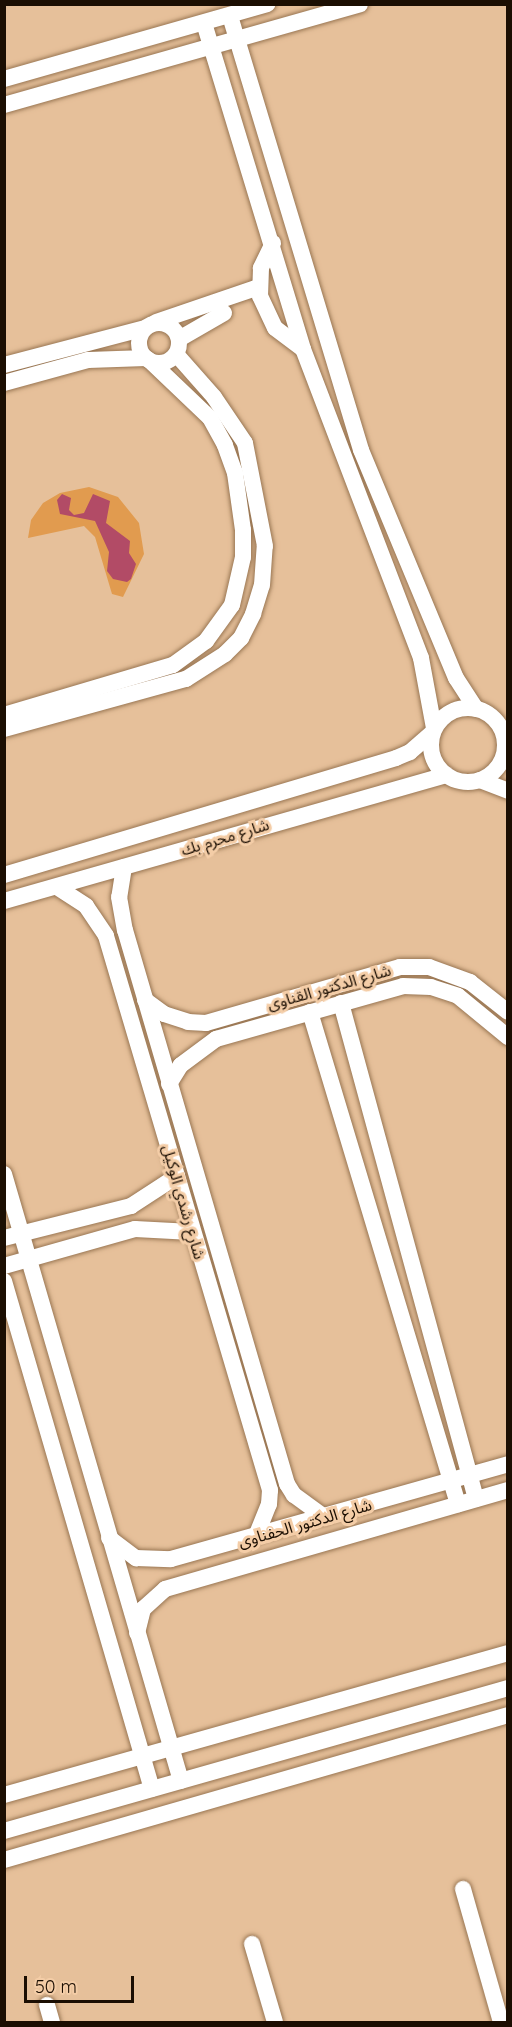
<!DOCTYPE html>
<meta charset="utf-8">
<style>
body{margin:0}
#map{position:relative;width:512px;height:2027px;overflow:hidden;background:#e6c09a;font-family:Quicksand,"Noto Sans Arabic",sans-serif}
div>[style]{position:absolute}
[style*='--x']{left:calc(var(--x)*1px);top:calc(var(--y)*1px);width:calc(var(--w)*1px);rotate:calc(var(--a)*1deg)}
.green>*{inset:0;background:#e19b4f}
.water>*{inset:0;background:#b24b66}
.roads{filter:drop-shadow(0 0 2px #997653) drop-shadow(0 0 2px #997653)}
.minor>*{height:16px;margin:-8px;padding:0 8px;transform-origin:8px;border-radius:8px;background:#fff}
.minor>.ring{margin:-8px;padding:0;box-sizing:content-box;background:none;border:16px solid #fff;border-radius:50%}
span{translate:-50% -50%;white-space:nowrap;text-align:center;line-height:1.15;-webkit-text-stroke:6px #f4cda7;paint-order:stroke}
.street-label{font-size:16px;color:#1b0e02}
.frame{position:absolute;inset:0;border:6px solid #1b0e02;pointer-events:none}
.scale{position:absolute;left:24px;top:1976px;width:110px;height:27px;box-sizing:border-box;border:3px solid #1b0e02;border-top:0;padding-left:8px;font-size:18px;line-height:21px;white-space:nowrap;color:#1b0e02;-webkit-text-stroke:4px #f4cda7;paint-order:stroke}
</style>
<div id="map">
<div class="green">
<div style="clip-path:polygon(89px 487px,118px 497px,139px 523px,144px 554px,123px 597px,112px 594px,95px 537px,84px 526px,28px 538px,31px 520px,43px 503px,60px 493px)"></div>
</div>
<div class="water">
<div style="clip-path:polygon(62px 494px,71px 498px,69px 510px,74px 515px,84px 513px,93px 494px,110px 501px,106px 523px,130px 541px,129px 553px,136px 564px,131px 579px,127px 582px,113px 579px,107px 571px,109px 552px,95px 521px,60px 514px,57px 500px)"></div>
</div>
<div class="roads">
<div class="minor">
<div style="--x:230;--y:16;--w:453;--a:73.2"></div>
<div style="--x:361;--y:450;--w:247;--a:67.4"></div>
<div style="--x:456;--y:678;--w:37;--a:57"></div>
<div style="--x:204;--y:23;--w:341;--a:73.1"></div>
<div style="--x:303;--y:349;--w:331;--a:69.1"></div>
<div style="--x:421;--y:658;--w:71;--a:79.5"></div>
<div style="--x:4;--y:79;--w:274;--a:-15.9"></div>
<div style="--x:4;--y:105;--w:370;--a:-15.8"></div>
<div style="--x:273;--y:243;--w:28;--a:116"></div>
<div style="--x:261;--y:268;--w:28;--a:92"></div>
<div style="--x:260;--y:296;--w:35;--a:65"></div>
<div style="--x:275;--y:328;--w:35;--a:37"></div>
<div style="--x:156;--y:322;--w:109;--a:-18.8"></div>
<div class="ring" style="left:139px;top:323px;width:24px;height:24px"></div>
<div style="--x:179;--y:339;--w:52;--a:-30"></div>
<div style="--x:4;--y:365;--w:146;--a:-14.7"></div>
<div style="--x:4;--y:383;--w:87;--a:-15.3"></div>
<div style="--x:88;--y:360;--w:58;--a:-2"></div>
<div class="ring" style="left:431px;top:708px;width:58px;height:58px"></div>
<div style="--x:4;--y:715;--w:176;--a:-16.5"></div>
<div style="--x:173;--y:665;--w:41;--a:-36"></div>
<div style="--x:206;--y:641;--w:44;--a:-54.2"></div>
<div style="--x:232;--y:605;--w:49;--a:-77.1"></div>
<div style="--x:243;--y:557;--w:27;--a:-90"></div>
<div style="--x:243;--y:530;--w:58;--a:-98"></div>
<div style="--x:235;--y:473;--w:30;--a:-110"></div>
<div style="--x:225;--y:445;--w:31;--a:-119"></div>
<div style="--x:210;--y:418;--w:84;--a:-136.4"></div>
<div style="--x:4;--y:729;--w:189;--a:-15.4"></div>
<div style="--x:186;--y:679;--w:46;--a:-32.7"></div>
<div style="--x:225;--y:654;--w:23;--a:-45"></div>
<div style="--x:241;--y:638;--w:27;--a:-63"></div>
<div style="--x:253;--y:614;--w:30;--a:-73"></div>
<div style="--x:262;--y:585;--w:39;--a:-86"></div>
<div style="--x:265;--y:546;--w:105;--a:-101"></div>
<div style="--x:245;--y:443;--w:55;--a:-124"></div>
<div style="--x:214;--y:397;--w:57;--a:-131.5"></div>
<div style="--x:480;--y:780;--w:30;--a:21"></div>
<div style="--x:124;--y:867;--w:30;--a:99"></div>
<div style="--x:119;--y:897;--w:34;--a:80"></div>
<div style="--x:125;--y:930;--w:577;--a:73.7"></div>
<div style="--x:287;--y:1484;--w:13;--a:58"></div>
<div style="--x:294;--y:1495;--w:37;--a:36"></div>
<div style="--x:4;--y:875;--w:409;--a:-16.6"></div>
<div style="--x:396;--y:758;--w:15;--a:-23"></div>
<div style="--x:410;--y:752;--w:30;--a:-41"></div>
<div style="--x:57;--y:887;--w:35;--a:33"></div>
<div style="--x:86;--y:906;--w:36;--a:56"></div>
<div style="--x:106;--y:936;--w:578;--a:73.51"></div>
<div style="--x:270;--y:1490;--w:14;--a:94"></div>
<div style="--x:269;--y:1504;--w:35;--a:112"></div>
<div style="--x:4;--y:901;--w:460;--a:-15.9"></div>
<div style="--x:145;--y:1000;--w:24;--a:36"></div>
<div style="--x:164;--y:1014;--w:25;--a:18"></div>
<div style="--x:188;--y:1022;--w:18;--a:3"></div>
<div style="--x:206;--y:1023;--w:202;--a:-16.1"></div>
<div style="--x:400;--y:967;--w:29;--a:0"></div>
<div style="--x:429;--y:967;--w:44;--a:20.1"></div>
<div style="--x:470;--y:982;--w:48;--a:38.3"></div>
<div style="--x:341;--y:1003;--w:514;--a:74.77"></div>
<div style="--x:310;--y:1012;--w:514;--a:73.26"></div>
<div style="--x:169;--y:1084;--w:22;--a:-58"></div>
<div style="--x:181;--y:1065;--w:44;--a:-36.6"></div>
<div style="--x:216;--y:1039;--w:194;--a:-15.8"></div>
<div style="--x:403;--y:986;--w:28;--a:2"></div>
<div style="--x:431;--y:987;--w:28;--a:18"></div>
<div style="--x:458;--y:996;--w:65;--a:39.4"></div>
<div style="--x:4;--y:1174;--w:632;--a:73.74"></div>
<div style="--x:4;--y:1238;--w:131;--a:-14.1"></div>
<div style="--x:131;--y:1206;--w:55;--a:-33.1"></div>
<div style="--x:4;--y:1266;--w:136;--a:-15.8"></div>
<div style="--x:135;--y:1229;--w:57;--a:3"></div>
<div style="--x:4;--y:1281;--w:529;--a:73.76"></div>
<div style="--x:109;--y:1538;--w:34;--a:37"></div>
<div style="--x:136;--y:1558;--w:35;--a:2"></div>
<div style="--x:171;--y:1559;--w:350;--a:-15.7"></div>
<div style="--x:137;--y:1633;--w:25;--a:-76"></div>
<div style="--x:143;--y:1609;--w:30;--a:-42"></div>
<div style="--x:165;--y:1589;--w:357;--a:-16.1"></div>
<div style="--x:4;--y:1795;--w:524;--a:-15.73"></div>
<div style="--x:4;--y:1831;--w:524;--a:-15.84"></div>
<div style="--x:4;--y:1860;--w:524;--a:-16.05"></div>
<div style="--x:463;--y:1889;--w:138;--a:74.1"></div>
<div style="--x:252;--y:1944;--w:81;--a:73.6"></div>
<div style="--x:47;--y:2005;--w:18;--a:74"></div>
</div>
</div>
<div class="street-label">
<span style="left:225px;top:837px;rotate:-17deg">شارع محرم بك</span>
<span style="left:329px;top:987px;rotate:-16deg">شارع الدكتور القناوى</span>
<span style="left:184px;top:1202px;rotate:74deg">شارع رشدي الوكيل</span>
<span style="left:305px;top:1523px;rotate:-16deg">شارع الدكتور الحفناوى</span>
</div>
<div class="frame"></div>
<div class="scale">50 m</div>
</div>
